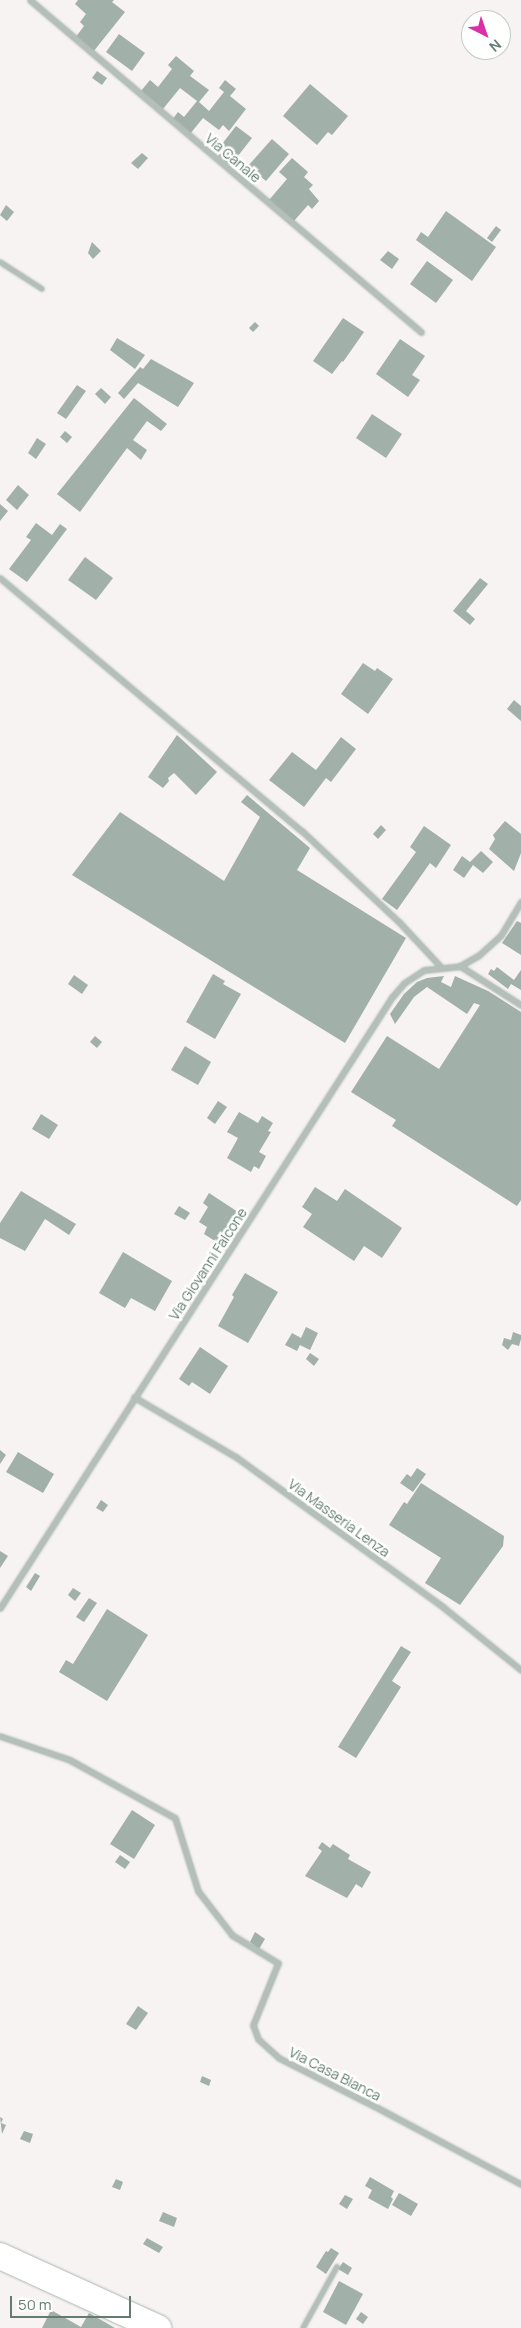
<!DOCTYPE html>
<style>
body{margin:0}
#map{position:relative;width:521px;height:2328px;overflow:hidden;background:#f6f3f2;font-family:Manrope,sans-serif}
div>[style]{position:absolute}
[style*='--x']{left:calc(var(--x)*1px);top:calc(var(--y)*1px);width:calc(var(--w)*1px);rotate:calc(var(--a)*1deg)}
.building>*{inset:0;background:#a1b0a8}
.roads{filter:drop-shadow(0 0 1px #aab6b0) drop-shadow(0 0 1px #aab6b0)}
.lane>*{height:4px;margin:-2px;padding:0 2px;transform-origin:2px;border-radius:2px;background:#b5bfba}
.street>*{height:5px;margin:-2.5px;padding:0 2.5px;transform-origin:2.5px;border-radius:2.5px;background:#b5bfba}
.secondary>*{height:26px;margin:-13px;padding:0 13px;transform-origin:13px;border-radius:13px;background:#fff}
span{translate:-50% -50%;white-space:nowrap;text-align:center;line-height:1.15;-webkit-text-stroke:5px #fff;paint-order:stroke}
.street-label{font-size:14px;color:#627c6f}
.north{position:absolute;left:461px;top:10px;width:50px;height:50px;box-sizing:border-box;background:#fff;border:1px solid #c0cbc5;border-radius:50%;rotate:139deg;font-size:14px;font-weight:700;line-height:20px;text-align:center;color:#627c6f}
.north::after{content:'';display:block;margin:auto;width:18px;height:22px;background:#d930a8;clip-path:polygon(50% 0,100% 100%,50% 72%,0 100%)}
.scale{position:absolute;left:10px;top:2296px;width:121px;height:22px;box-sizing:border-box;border:2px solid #627c6f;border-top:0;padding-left:6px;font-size:15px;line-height:18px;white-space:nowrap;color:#627c6f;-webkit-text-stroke:4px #fff;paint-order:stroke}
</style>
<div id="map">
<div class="building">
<div style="clip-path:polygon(78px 0,114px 0,112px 2px,125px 12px,93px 52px,75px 38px,84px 26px,80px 22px,86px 14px,75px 4px)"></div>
<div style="clip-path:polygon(119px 34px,145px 53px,132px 71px,106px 52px)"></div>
<div style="clip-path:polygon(176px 56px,194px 71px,190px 76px,209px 90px,199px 102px,209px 111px,224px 92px,219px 88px,225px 80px,236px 89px,230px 96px,246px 109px,229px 131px,223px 125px,219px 130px,203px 118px,190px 134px,172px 120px,178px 112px,184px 117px,197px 101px,180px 88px,163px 109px,141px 91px,150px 80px,158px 87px,172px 69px,168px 65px)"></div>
<div style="clip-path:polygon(97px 71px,107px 78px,102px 85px,92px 78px)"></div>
<div style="clip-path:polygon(310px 84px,348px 116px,332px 135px,328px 132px,317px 145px,283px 116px)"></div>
<div style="clip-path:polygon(236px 126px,252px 138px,230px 166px,215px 153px)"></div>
<div style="clip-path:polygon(272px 139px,289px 154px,266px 181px,248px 166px)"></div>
<div style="clip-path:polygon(142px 153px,148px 158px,138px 169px,131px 163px)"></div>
<div style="clip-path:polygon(292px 158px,308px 172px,304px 177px,313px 185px,309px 189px,319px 201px,312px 209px,308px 205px,294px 221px,269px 200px,287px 179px,279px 172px)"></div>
<div style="clip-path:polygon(6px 205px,14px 212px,7px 221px,0 215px)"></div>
<div style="clip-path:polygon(446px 211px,496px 247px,472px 281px,416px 240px,421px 232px,428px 237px)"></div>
<div style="clip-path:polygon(496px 226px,501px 230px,492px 242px,487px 238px)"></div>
<div style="clip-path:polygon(92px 242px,101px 251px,93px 259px,88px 253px)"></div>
<div style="clip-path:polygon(388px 251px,399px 259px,392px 269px,380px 260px)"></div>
<div style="clip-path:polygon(427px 261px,453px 280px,436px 303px,410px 284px)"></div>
<div style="clip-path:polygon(343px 318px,364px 332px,343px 362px,342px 361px,332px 374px,313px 361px)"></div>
<div style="clip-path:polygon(255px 322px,259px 326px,253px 332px,249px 328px)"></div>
<div style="clip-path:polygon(117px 338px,145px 355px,135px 369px,110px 350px)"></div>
<div style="clip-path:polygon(400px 339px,425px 356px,412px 375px,420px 380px,408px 397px,376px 374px)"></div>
<div style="clip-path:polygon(151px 359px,194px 383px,178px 407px,138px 383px,124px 399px,118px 393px,140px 367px,143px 369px)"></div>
<div style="clip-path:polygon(77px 385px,86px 391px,66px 419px,57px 413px)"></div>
<div style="clip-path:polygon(101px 388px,111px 397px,105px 404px,95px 394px)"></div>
<div style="clip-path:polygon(134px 398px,167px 424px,161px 431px,147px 421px,133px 440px,147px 450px,141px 460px,127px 448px,80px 512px,57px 494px)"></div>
<div style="clip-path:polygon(372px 414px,402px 434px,386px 458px,356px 438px)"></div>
<div style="clip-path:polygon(65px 431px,72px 437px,67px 443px,60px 437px)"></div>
<div style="clip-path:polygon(37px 438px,46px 444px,36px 459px,28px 453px)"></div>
<div style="clip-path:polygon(18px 485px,29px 495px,17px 510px,6px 500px)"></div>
<div style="clip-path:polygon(0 504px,8px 511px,0 521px)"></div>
<div style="clip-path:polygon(36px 523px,52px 535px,60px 524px,67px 529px,27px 582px,9px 569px,31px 540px,26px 537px)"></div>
<div style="clip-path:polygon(85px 557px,113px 578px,96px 600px,68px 580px)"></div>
<div style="clip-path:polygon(480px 578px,488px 584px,466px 611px,475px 619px,470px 625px,453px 611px)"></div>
<div style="clip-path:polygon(363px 663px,375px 671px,377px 668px,393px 679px,368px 714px,341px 694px)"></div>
<div style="clip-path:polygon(514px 700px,521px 706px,521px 721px,507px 709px)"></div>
<div style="clip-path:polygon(177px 735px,217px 772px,196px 795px,174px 773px,168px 778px,169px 781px,163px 788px,148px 777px)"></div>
<div style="clip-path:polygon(341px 737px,356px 749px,331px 782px,326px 778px,304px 807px,269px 780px,292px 752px,316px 770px)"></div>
<div style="clip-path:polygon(247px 795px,310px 848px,297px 870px,406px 938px,345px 1043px,72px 875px,120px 812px,224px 881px,260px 817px,241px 802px)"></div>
<div style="clip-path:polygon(505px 821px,521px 834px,521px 853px,514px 871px,489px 849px,495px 839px,493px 835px)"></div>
<div style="clip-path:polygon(381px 825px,386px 830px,378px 839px,373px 834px)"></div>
<div style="clip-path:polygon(424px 826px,451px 845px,436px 868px,430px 863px,397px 910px,382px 899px,416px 852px,410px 847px)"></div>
<div style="clip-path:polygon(481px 851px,493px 862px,483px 873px,473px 865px,464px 878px,453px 870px,462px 856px,470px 862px)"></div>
<div style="clip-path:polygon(517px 921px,521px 923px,521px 955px,502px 943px)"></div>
<div style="clip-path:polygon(497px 967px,514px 980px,521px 970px,521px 990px,511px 984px,508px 989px,488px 974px,491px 969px,494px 971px)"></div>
<div style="clip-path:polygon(213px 974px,225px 981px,223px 984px,241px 994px,215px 1039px,186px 1022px)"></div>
<div style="clip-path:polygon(74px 975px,88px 985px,82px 994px,68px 984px)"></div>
<div style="clip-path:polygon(444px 976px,441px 982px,451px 987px,455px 976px,488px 991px,521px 1012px,521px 1200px,517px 1206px,392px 1126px,396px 1120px,351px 1092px,387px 1036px,439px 1069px,480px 1005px,474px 1003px,467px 1014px,427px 987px,414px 997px,395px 1024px,390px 1014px,404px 994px,417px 982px,427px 978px)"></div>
<div style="clip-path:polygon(95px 1036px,102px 1042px,97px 1048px,90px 1042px)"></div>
<div style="clip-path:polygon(185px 1046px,211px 1062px,198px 1085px,171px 1070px)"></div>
<div style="clip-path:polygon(218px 1101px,227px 1107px,215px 1124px,207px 1118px)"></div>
<div style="clip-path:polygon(239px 1112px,258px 1123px,262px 1116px,273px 1123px,268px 1131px,271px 1132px,259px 1152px,266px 1156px,259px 1169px,254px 1166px,251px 1172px,227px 1158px,238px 1138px,227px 1132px)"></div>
<div style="clip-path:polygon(41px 1114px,58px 1125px,49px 1139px,32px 1129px)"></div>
<div style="clip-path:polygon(315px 1187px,337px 1201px,345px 1189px,402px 1228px,382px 1258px,364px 1246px,354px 1261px,303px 1227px,312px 1214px,302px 1207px)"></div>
<div style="clip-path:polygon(21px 1191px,76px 1224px,69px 1235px,45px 1219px,25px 1251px,0 1238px,0 1223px)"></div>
<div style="clip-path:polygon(209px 1193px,238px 1212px,218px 1243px,204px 1234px,207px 1227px,199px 1222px,208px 1207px,203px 1203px)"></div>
<div style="clip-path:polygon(179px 1206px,190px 1213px,185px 1220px,174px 1214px)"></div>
<div style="clip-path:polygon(123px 1252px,172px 1281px,155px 1311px,131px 1298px,125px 1308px,99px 1293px)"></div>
<div style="clip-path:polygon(245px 1273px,278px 1292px,248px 1343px,218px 1326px,234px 1297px,232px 1295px)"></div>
<div style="clip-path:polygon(306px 1327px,318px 1333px,310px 1350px,300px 1345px,297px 1351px,285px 1345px,292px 1333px,301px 1338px)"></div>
<div style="clip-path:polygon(513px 1332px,521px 1335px,521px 1339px,519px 1346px,512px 1344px,508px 1350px,502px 1345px,504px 1338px,511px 1340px)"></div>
<div style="clip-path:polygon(200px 1347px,228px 1366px,210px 1394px,192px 1382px,189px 1386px,179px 1379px)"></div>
<div style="clip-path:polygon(310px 1353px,319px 1359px,314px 1366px,306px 1359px)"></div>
<div style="clip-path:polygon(0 1450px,6px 1455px,0 1464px)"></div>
<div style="clip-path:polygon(18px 1452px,54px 1474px,43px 1493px,6px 1472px)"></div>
<div style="clip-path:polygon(417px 1468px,426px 1474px,413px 1492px,400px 1483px,407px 1474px,411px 1477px)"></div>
<div style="clip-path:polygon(421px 1483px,504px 1536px,503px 1546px,460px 1605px,425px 1583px,441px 1558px,389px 1525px,404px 1502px,407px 1504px)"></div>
<div style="clip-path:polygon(101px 1500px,108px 1505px,103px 1512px,96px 1508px)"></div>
<div style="clip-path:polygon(0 1551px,8px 1556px,0 1568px)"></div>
<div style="clip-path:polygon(35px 1573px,40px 1576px,31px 1591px,26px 1587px)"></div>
<div style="clip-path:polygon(73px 1588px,81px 1593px,75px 1601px,68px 1595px)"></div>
<div style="clip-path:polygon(89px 1598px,97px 1603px,84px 1622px,76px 1617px)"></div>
<div style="clip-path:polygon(107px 1609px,148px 1635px,107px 1701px,59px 1672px,66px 1660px,73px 1664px)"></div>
<div style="clip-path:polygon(401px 1646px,411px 1652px,392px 1681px,401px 1687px,356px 1758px,338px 1747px)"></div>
<div style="clip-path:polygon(132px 1810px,155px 1825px,134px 1859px,110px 1844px)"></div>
<div style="clip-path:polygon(322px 1842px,330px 1848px,333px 1844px,350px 1855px,348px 1859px,371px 1872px,362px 1888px,356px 1884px,347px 1898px,305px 1876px,322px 1851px,318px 1848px)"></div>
<div style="clip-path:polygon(120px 1855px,130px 1862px,125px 1869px,115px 1862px)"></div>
<div style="clip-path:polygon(255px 1932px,265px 1939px,259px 1949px,250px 1942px)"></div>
<div style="clip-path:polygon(138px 2006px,148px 2013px,136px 2030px,126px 2024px)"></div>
<div style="clip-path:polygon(202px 2076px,211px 2080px,209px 2086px,200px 2082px)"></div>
<div style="clip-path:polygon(0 2117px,3px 2119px,1px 2123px,6px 2125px,2px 2134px)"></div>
<div style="clip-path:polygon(24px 2131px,33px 2134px,30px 2143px,20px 2139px)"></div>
<div style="clip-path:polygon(370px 2177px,394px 2191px,391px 2197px,393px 2199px,388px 2209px,368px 2198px,372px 2190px,365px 2186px)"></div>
<div style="clip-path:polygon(116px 2179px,123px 2182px,120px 2190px,112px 2187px)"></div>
<div style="clip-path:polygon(399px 2193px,418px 2204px,411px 2216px,392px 2205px)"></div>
<div style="clip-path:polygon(345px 2195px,353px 2199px,347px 2209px,339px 2204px)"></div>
<div style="clip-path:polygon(163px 2212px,177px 2218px,174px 2227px,159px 2221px)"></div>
<div style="clip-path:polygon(147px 2238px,163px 2247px,159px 2253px,143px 2244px)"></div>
<div style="clip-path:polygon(331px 2248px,339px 2253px,326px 2274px,316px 2267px,326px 2251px,328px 2252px)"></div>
<div style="clip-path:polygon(343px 2262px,352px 2268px,348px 2275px,338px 2269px)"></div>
<div style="clip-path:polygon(339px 2281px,363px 2294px,346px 2325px,323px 2312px)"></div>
<div style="clip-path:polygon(51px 2310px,81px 2327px,89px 2313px,115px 2328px,42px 2328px)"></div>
<div style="clip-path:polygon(361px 2312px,368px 2317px,363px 2324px,356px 2319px)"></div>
</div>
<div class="roads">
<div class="lane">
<div style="--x:0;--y:262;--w:50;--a:32.7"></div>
<div style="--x:303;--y:2328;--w:70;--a:-60.9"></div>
</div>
<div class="street">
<div style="--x:30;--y:0;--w:513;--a:40.33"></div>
<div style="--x:0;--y:578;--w:394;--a:40"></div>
<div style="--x:302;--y:831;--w:133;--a:43.2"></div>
<div style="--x:399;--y:922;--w:62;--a:47"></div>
<div style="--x:460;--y:966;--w:72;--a:32.6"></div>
<div style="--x:134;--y:1397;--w:118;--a:30.5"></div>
<div style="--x:236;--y:1457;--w:256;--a:35.9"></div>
<div style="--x:443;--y:1607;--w:100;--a:38.9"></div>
<div style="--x:0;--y:1608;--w:726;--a:-57.32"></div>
<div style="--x:392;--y:997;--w:18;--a:-49"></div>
<div style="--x:404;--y:983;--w:24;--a:-33"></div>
<div style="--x:424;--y:970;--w:36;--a:-6"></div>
<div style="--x:460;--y:966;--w:22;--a:-30"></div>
<div style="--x:479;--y:955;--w:30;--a:-42"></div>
<div style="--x:501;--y:935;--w:39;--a:-59"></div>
<div style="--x:0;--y:1736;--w:74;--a:18.9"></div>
<div style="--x:70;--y:1760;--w:120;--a:28.9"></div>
<div style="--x:175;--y:1818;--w:77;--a:72.5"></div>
<div style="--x:198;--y:1891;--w:56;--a:52.3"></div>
<div style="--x:232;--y:1935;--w:54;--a:31.3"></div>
<div style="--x:278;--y:1963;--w:67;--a:112"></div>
<div style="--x:253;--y:2025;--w:15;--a:70"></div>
<div style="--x:258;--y:2039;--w:28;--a:42"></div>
<div style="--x:279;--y:2058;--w:106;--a:26.8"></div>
<div style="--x:374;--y:2106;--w:166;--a:28"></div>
</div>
<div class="secondary">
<div style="--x:0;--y:2256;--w:174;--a:24.5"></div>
</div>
</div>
<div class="street-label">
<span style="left:233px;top:158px;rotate:40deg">Via Canale</span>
<span style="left:208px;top:1264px;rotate:-57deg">Via Giovanni Falcone</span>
<span style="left:339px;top:1518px;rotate:36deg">Via Masseria Lenza</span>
<span style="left:335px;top:2074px;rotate:27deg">Via Casa Bianca</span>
</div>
<div class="north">N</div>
<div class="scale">50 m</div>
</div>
